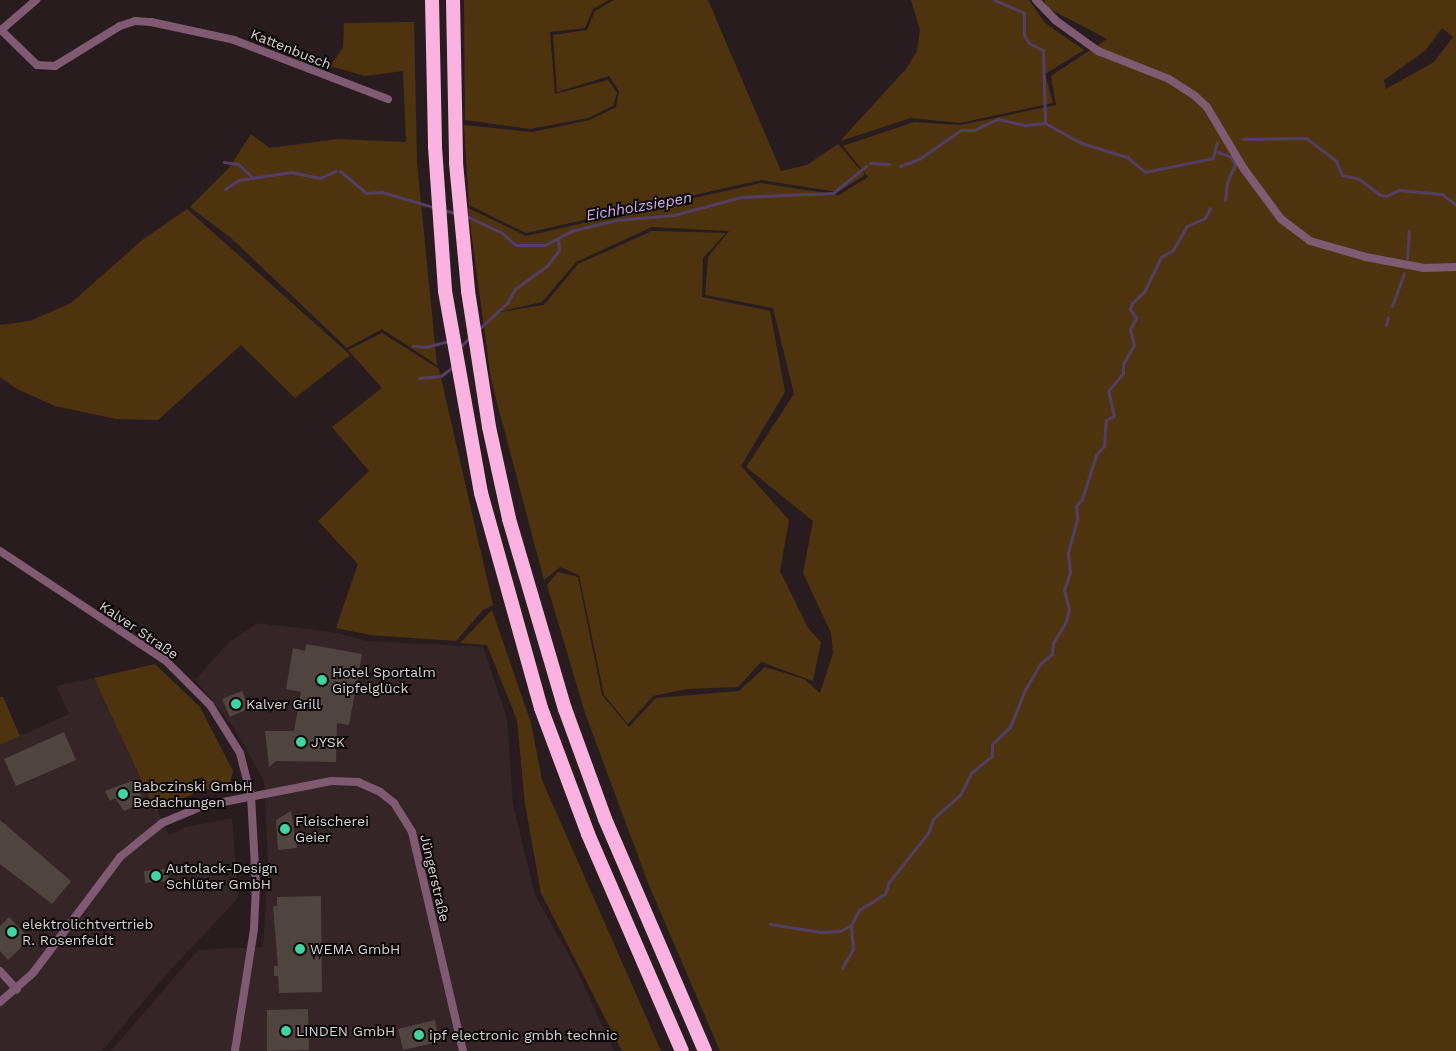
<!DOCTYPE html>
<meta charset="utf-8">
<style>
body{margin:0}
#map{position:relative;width:1456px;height:1051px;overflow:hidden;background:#281c1e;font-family:"Work Sans",sans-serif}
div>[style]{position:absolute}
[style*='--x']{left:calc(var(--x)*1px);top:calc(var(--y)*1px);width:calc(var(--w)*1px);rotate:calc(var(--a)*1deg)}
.built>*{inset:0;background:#352526}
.green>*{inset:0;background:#4e340e}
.stream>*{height:3px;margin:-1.5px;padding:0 1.5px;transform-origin:1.5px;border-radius:1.5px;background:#543e62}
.building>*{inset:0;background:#504440}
.minor>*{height:8px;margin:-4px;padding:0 4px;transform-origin:4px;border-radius:4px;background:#7e5b71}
.motorway>*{height:14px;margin:-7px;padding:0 7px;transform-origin:7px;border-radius:7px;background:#fab3e0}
.dots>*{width:14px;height:14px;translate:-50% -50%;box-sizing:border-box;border:2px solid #0d0809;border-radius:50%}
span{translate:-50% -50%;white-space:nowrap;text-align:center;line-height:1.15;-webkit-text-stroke:4px #0d0809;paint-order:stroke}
.street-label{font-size:14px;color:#d9d2d2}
.poi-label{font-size:14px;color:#d9d2d2}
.left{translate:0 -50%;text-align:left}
.water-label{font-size:15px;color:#d2aeed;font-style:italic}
</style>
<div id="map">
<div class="built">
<div style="clip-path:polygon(258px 623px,332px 632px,368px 641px,483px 647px,507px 718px,513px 804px,535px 895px,574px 964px,614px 1051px,111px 1051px,198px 950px,263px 947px,268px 863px,264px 781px,234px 728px,195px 680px,229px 642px)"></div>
<div style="clip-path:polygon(94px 678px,169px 835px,186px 827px,232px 818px,238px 898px,164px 977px,102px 1051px,0 1051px,0 745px,69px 714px,56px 686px)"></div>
</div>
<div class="green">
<div style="clip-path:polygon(464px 0,609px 0,593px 9px,585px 28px,550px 32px,555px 94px,608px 80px,617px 93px,613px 106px,588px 118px,530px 129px,465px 120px)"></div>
<div style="clip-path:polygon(614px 0,708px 0,781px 171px,807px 165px,838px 144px,865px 175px,838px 192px,761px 180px,526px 233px,469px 205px,464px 125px,532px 132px,590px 120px,616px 107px,619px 91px,609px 76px,557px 92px,553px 35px,587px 30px,595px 11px)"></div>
<div style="clip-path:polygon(911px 0,1029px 0,1045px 23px,1084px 50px,1045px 74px,1053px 103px,960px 123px,911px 118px,840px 141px,906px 69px,917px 51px,920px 30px)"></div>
<div style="clip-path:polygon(evenodd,1044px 0,1456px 0,1456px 1051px,720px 1051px,648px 883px,585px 713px,547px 585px,558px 572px,578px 577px,602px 695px,629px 727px,656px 698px,739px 691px,765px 667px,804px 679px,820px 693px,833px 653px,831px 633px,803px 573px,813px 521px,746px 467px,794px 394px,773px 308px,705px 295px,708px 257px,729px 231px,652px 227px,576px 262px,542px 302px,494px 313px,544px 305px,578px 264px,652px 231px,726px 233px,703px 258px,702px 297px,770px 311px,785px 392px,741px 466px,789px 520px,780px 571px,808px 628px,821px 642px,813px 681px,761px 662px,738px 687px,687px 689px,653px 696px,628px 724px,604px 695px,579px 575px,560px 567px,544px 580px,491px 380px,468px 208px,526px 236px,761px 183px,839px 195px,868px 177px,843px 146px,914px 122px,960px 125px,1056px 105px,1051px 76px,1107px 39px,1048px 8px,1044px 0,1442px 28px,1453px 37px,1434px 62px,1386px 89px,1384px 80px,1426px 50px,1442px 28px)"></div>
<div style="clip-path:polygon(414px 22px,417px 162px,437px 365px,382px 329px,347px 348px,231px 238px,190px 207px,228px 169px,251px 134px,270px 148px,337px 139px,406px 142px,403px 71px,365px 76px,330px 66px,343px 48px,344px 23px)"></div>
<div style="clip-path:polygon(187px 209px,350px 355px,295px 398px,241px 345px,158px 420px,116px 419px,55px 406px,17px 389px,0 377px,0 325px,30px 321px,71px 303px,141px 241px)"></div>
<div style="clip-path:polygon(382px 333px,439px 369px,493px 605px,483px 610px,456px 641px,370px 635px,336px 628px,358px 564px,318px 521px,369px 471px,332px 427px,382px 388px,348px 350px)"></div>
<div style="clip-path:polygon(492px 610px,531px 723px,542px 780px,661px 1051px,622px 1051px,541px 893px,525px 804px,517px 720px,487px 645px,460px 643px)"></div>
<div style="clip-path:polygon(155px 664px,200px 707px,233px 771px,230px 783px,222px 787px,207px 790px,203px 777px,192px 780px,195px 793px,156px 811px,94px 678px)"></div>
<div style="clip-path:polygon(0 697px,3px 697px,20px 736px,0 745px)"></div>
</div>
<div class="stream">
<div style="--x:994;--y:0;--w:33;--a:23"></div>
<div style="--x:1024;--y:13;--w:22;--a:90"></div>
<div style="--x:1024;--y:35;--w:9;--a:58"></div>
<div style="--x:1029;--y:43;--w:16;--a:27"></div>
<div style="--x:1043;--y:50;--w:73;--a:88.4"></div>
<div style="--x:1243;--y:139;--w:63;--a:-0.9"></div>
<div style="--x:1306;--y:138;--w:38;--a:37"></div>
<div style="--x:1336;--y:161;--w:15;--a:67"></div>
<div style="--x:1342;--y:175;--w:17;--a:13"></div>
<div style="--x:1359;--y:179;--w:25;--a:37"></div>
<div style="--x:1379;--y:194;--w:7;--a:16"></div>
<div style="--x:1386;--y:196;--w:14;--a:-25"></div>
<div style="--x:1399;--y:190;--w:43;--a:5.3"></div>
<div style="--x:1442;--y:194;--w:18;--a:38"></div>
<div style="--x:1218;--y:152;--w:14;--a:21"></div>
<div style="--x:1231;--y:157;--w:9;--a:63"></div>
<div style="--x:1235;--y:165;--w:19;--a:115"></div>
<div style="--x:1227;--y:182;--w:18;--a:96"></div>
<div style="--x:224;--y:162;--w:14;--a:8"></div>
<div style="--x:238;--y:164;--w:21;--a:43"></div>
<div style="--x:870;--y:163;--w:19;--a:3"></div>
<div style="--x:900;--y:166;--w:20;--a:-20"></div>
<div style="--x:919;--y:159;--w:51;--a:-34.6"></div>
<div style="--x:961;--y:130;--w:13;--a:0"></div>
<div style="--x:974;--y:130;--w:26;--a:-25"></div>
<div style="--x:998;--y:119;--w:28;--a:13"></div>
<div style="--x:1025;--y:125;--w:20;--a:-6"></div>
<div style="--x:1045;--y:123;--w:41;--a:29.1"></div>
<div style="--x:1081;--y:143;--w:48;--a:16.9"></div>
<div style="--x:1127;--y:157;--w:23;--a:40"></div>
<div style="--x:1145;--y:172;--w:69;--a:-11.6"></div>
<div style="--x:1213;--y:158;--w:16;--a:-76"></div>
<div style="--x:340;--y:171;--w:34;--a:40"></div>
<div style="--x:366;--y:193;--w:16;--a:-4"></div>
<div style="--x:382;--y:192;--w:56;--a:16.5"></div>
<div style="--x:225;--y:189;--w:17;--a:-33"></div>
<div style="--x:239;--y:180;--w:53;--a:-8.7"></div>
<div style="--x:291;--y:172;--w:30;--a:12"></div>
<div style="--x:320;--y:178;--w:17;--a:-25"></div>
<div style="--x:444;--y:210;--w:15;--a:16"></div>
<div style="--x:466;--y:216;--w:40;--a:25"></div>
<div style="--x:502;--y:233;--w:18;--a:41"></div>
<div style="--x:516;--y:245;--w:29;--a:0"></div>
<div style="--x:545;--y:245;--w:30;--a:-28"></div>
<div style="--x:571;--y:231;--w:46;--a:-13.7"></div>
<div style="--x:616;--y:220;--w:58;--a:-4.9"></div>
<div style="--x:674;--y:215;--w:69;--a:-15"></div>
<div style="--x:741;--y:197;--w:92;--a:-2.5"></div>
<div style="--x:833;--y:193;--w:43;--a:-39.3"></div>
<div style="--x:1407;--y:258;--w:27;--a:-86"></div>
<div style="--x:1392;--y:306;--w:35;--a:-70"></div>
<div style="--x:1386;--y:325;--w:8;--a:-76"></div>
<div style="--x:478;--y:330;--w:40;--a:-43"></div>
<div style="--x:507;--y:303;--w:16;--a:-60"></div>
<div style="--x:515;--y:289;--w:39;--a:-36"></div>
<div style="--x:547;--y:266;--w:20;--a:-53"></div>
<div style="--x:559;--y:250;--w:11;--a:-95"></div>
<div style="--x:413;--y:346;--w:12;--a:5"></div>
<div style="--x:425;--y:347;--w:25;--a:-14"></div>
<div style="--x:460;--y:347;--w:16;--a:-45"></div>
<div style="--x:419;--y:378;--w:22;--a:-5"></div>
<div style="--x:441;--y:376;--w:18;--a:-38"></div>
<div style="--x:770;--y:924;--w:51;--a:9.1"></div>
<div style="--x:820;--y:932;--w:20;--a:-3"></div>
<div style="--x:840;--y:931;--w:13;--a:-29"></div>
<div style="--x:851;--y:925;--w:17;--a:-62"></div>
<div style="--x:859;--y:910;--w:31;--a:-32"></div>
<div style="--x:885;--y:894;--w:13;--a:-72"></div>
<div style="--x:889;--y:882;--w:63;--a:-51.5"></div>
<div style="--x:928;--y:833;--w:15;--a:-70"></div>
<div style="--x:933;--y:819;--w:36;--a:-42"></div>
<div style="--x:960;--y:795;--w:25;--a:-63"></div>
<div style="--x:971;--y:773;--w:27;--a:-39"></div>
<div style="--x:992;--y:756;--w:12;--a:-90"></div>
<div style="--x:992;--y:744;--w:25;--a:-43"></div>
<div style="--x:1010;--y:727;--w:40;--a:-68"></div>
<div style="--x:1025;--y:690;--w:30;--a:-60"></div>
<div style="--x:1040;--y:664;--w:16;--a:-40"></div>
<div style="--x:1052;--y:654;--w:11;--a:-85"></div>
<div style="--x:1053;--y:643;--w:26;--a:-59"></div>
<div style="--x:1066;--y:621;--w:12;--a:-76"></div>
<div style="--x:1069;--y:609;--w:20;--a:-105"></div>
<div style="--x:1064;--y:590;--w:18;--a:-71"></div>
<div style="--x:1070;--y:573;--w:20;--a:-96"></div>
<div style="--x:1068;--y:553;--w:35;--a:-75"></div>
<div style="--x:1077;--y:519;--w:13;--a:-94"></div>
<div style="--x:1076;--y:506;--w:9;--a:-49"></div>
<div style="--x:1082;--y:499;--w:46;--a:-72.3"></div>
<div style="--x:1096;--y:455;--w:12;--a:-48"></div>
<div style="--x:1104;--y:446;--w:26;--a:-86"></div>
<div style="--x:1106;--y:420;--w:9;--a:-27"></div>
<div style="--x:1114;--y:416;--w:26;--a:-103"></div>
<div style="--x:1108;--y:391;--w:23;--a:-50"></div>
<div style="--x:1123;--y:373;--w:9;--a:-90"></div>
<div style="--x:1123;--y:364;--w:22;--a:-60"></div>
<div style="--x:1134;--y:345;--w:16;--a:-104"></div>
<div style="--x:1130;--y:329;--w:13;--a:-61"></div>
<div style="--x:1136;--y:318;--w:11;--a:-124"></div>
<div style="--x:1130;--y:309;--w:6;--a:-72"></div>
<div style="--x:1132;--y:303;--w:16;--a:-43"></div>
<div style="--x:1144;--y:292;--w:39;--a:-64"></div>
<div style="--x:1161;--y:257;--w:14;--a:-30"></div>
<div style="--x:1173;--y:250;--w:28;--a:-60"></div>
<div style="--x:1187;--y:226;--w:20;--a:-24"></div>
<div style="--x:1205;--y:218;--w:11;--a:-63"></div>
<div style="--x:842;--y:968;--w:22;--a:-60"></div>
<div style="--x:853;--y:949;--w:24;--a:-95"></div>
</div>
<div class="building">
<div style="clip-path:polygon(306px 644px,362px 654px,349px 725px,337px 723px,336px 762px,276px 761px,269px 767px,265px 731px,294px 731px,301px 692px,286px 689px,293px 648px,305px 651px)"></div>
<div style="clip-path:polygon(242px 691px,250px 708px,230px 717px,222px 699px)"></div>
<div style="clip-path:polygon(64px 732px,76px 760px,16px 786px,4px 759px)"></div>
<div style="clip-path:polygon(134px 780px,144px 802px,124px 811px,115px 798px,110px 801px,105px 791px)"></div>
<div style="clip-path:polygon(291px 811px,297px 848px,278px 850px,276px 820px)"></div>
<div style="clip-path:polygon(0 820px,71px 881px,52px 904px,0 864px)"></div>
<div style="clip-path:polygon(168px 869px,169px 881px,145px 883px,144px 871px)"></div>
<div style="clip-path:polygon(321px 896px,322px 992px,279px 993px,278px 976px,274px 976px,274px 966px,278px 966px,273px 906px,277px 906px,277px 897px)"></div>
<div style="clip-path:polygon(9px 917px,30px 939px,8px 960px,0 951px,0 926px)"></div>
<div style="clip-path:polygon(308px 1009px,309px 1050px,267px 1051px,267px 1010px)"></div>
<div style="clip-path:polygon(435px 1020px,439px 1042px,403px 1050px,398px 1029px)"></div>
</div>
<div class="minor">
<div style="--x:1036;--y:0;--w:28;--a:46"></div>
<div style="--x:1055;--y:20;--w:53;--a:35.8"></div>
<div style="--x:1098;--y:51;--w:76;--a:21.5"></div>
<div style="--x:1169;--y:79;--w:31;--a:33"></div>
<div style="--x:1195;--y:96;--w:16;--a:43"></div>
<div style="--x:1207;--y:107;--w:72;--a:59.2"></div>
<div style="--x:1244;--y:169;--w:62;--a:53.5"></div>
<div style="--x:1281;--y:219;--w:36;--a:37"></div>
<div style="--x:1310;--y:241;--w:58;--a:15.9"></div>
<div style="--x:1366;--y:257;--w:59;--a:10.7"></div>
<div style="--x:1424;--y:268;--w:32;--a:-2"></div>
<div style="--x:1;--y:30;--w:50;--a:44.2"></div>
<div style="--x:37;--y:65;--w:18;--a:3"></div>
<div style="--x:55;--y:66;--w:76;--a:-31.6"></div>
<div style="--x:120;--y:26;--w:16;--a:-18"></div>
<div style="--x:135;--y:21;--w:16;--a:4"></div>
<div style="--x:151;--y:22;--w:85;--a:12.2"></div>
<div style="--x:234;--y:40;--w:165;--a:21"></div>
<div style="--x:0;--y:31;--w:48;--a:-40.7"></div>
<div style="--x:0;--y:551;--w:199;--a:33.5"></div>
<div style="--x:166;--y:661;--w:62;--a:45"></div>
<div style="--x:210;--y:705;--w:57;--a:58"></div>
<div style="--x:240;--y:753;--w:44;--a:75.7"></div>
<div style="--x:251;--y:796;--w:90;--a:86.8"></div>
<div style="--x:256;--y:886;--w:43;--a:92.7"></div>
<div style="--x:254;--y:929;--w:123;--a:98.9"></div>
<div style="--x:0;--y:971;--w:25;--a:48"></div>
<div style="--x:0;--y:1002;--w:44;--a:-41.3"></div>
<div style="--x:33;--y:973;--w:145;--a:-53.1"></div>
<div style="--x:120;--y:857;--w:54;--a:-39"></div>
<div style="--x:162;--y:823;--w:44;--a:-22.5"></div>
<div style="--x:203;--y:806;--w:131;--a:-11"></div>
<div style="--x:332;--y:781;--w:26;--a:2"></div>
<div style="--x:358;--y:782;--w:24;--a:24"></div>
<div style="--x:380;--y:792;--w:18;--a:38"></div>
<div style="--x:394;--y:803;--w:34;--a:58"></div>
<div style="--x:412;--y:832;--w:225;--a:76.9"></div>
</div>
<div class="motorway">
<div style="--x:432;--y:0;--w:147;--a:88.8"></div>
<div style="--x:435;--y:147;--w:144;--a:86"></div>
<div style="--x:445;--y:291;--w:205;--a:79.9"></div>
<div style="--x:481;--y:493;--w:223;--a:74.4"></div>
<div style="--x:541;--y:708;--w:134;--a:69.5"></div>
<div style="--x:588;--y:834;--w:236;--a:66.6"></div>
<div style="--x:453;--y:0;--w:163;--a:88.9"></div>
<div style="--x:456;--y:163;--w:129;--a:84.6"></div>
<div style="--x:468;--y:291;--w:138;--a:81.2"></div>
<div style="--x:489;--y:427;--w:94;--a:77.7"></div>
<div style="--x:509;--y:519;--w:198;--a:73.6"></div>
<div style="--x:565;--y:709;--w:117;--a:70"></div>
<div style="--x:605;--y:819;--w:253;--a:66.7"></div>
</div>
<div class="dots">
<div style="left:322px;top:680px;background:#42d4a0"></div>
<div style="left:236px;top:704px;background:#42d4a0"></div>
<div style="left:301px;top:742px;background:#42d4a0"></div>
<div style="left:123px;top:794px;background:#42d4a0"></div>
<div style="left:285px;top:829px;background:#42d4a0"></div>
<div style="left:156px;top:876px;background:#42d4a0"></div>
<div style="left:12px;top:932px;background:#42d4a0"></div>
<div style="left:300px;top:949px;background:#42d4a0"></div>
<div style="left:286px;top:1031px;background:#42d4a0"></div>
<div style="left:419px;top:1035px;background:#42d4a0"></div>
</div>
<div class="street-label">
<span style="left:291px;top:49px;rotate:22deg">Kattenbusch</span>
<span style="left:139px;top:630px;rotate:34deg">Kalver Straße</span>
<span style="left:435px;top:878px;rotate:77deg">Jüngerstraße</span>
</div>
<div class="poi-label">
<span class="left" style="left:332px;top:680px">Hotel Sportalm<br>Gipfelglück</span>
<span class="left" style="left:246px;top:704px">Kalver Grill</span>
<span class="left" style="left:311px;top:742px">JYSK</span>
<span class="left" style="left:133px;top:794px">Babczinski GmbH<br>Bedachungen</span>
<span class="left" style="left:295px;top:829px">Fleischerei<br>Geier</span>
<span class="left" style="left:166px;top:876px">Autolack-Design<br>Schlüter GmbH</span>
<span class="left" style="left:22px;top:932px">elektrolichtvertrieb<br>R. Rosenfeldt</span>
<span class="left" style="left:310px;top:949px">WEMA GmbH</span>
<span class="left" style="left:296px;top:1031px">LINDEN GmbH</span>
<span class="left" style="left:429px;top:1035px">ipf electronic gmbh technic</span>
</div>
<div class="water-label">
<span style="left:639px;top:207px;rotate:-10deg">Eichholzsiepen</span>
</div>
</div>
